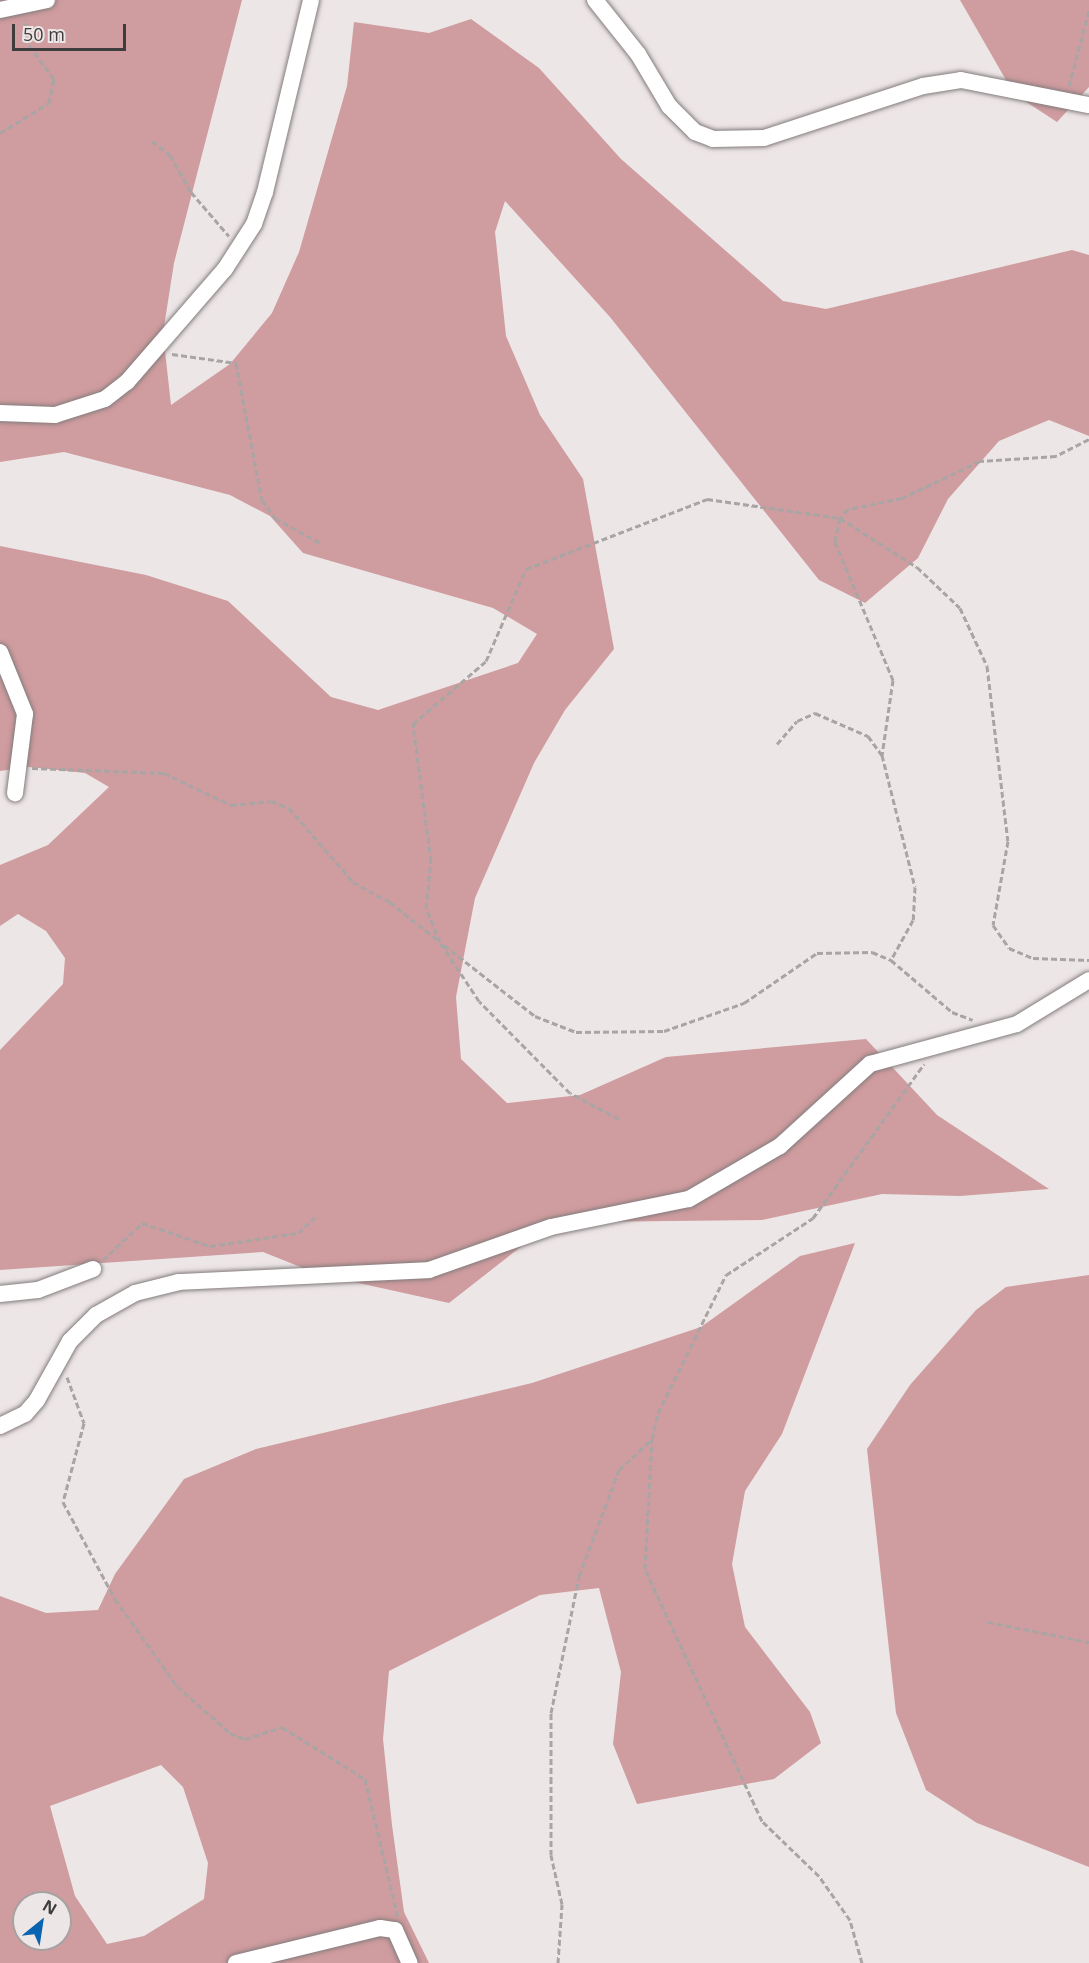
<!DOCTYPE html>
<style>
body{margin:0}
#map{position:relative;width:1089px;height:1963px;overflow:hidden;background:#ede6e6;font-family:"Open Sans",sans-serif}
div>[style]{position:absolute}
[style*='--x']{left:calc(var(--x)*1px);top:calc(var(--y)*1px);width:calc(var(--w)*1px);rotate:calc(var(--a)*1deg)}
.forest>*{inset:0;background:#cf9c9f}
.path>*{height:3px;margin-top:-1.5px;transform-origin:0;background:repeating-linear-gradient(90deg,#aaa5a5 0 6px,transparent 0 9px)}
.roads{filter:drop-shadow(0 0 2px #837c7d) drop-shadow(0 0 2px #837c7d)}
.minor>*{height:16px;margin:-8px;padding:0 8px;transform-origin:8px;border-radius:8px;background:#fff}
span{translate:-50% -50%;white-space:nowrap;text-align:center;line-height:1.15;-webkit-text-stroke:4.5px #ede6e6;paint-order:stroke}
.north{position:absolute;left:12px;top:1891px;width:60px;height:60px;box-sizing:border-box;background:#ede6e6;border:2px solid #a7a2a2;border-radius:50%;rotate:30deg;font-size:16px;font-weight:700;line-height:24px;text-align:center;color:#3e3c3c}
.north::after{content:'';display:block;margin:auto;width:21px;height:27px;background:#0863b0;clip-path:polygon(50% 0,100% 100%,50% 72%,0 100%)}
.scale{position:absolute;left:12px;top:24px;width:114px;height:27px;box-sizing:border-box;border:3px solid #3e3c3c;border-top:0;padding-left:8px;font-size:18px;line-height:21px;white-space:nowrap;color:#3e3c3c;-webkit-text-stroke:4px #ede6e6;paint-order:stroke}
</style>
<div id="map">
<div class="forest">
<div style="clip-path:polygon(0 0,242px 0,174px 263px,163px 333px,171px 405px,230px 364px,272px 313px,299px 252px,347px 86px,354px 22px,429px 33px,471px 19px,539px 68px,621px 159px,783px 301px,826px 309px,1072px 250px,1089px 255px,1089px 436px,1049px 420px,999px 441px,948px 499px,918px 558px,865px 603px,819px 580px,610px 317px,505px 201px,495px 232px,506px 336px,540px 415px,583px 479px,614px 649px,565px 710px,534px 763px,475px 898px,456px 997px,461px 1059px,507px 1103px,580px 1095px,666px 1057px,866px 1039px,937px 1115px,1049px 1189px,960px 1196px,882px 1194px,762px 1220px,579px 1222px,527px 1242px,449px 1303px,318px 1274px,263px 1252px,0 1270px,0 1050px,63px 984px,65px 958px,46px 931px,18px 914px,0 926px,0 865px,48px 845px,109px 787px,85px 773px,29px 767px,0 771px,0 546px,146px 575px,228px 601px,331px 697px,378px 710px,518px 663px,537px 634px,493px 608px,303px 553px,270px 516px,230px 495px,64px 452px,0 462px)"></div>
<div style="clip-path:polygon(960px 0,1089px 0,1089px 87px,1057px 122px,1014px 94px)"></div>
<div style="clip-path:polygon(evenodd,855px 1243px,782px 1434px,745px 1491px,732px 1564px,745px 1627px,810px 1712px,821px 1743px,774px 1779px,637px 1804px,613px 1744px,621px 1672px,599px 1588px,540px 1595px,389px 1671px,383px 1739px,392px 1825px,404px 1912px,429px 1963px,0 1963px,0 1596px,46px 1613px,98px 1610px,115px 1574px,184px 1479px,256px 1449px,532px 1383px,701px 1327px,800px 1256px,855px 1243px,161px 1765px,183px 1787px,208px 1863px,204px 1899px,144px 1936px,107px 1944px,75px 1896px,50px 1806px,161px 1765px,855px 1243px,24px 1903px,60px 1903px,60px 1939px,24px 1939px,24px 1903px)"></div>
<div style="clip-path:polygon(1089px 1275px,1089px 1867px,977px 1823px,926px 1790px,896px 1713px,867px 1449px,910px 1385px,976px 1310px,1006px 1287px)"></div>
</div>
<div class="path">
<div style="--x:1069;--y:86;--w:78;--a:-75.1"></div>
<div style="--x:0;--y:133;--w:57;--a:-31.5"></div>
<div style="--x:49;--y:103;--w:25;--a:-78"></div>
<div style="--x:54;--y:79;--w:51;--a:-126.2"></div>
<div style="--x:24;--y:38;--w:19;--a:-84"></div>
<div style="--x:152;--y:141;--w:23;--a:38"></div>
<div style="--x:170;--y:155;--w:43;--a:60.4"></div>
<div style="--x:191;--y:192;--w:58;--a:49.2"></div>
<div style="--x:172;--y:354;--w:65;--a:8"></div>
<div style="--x:236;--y:363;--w:139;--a:79.3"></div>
<div style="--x:262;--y:500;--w:22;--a:54"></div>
<div style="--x:275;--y:518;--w:54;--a:29"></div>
<div style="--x:1089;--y:439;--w:37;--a:153"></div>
<div style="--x:1056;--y:456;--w:76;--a:176.2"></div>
<div style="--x:980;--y:461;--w:86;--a:154.6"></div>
<div style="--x:902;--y:498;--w:55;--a:168.5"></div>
<div style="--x:848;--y:509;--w:12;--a:132"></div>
<div style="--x:840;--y:518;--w:91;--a:32.5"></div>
<div style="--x:917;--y:567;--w:59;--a:43.6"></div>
<div style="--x:960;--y:608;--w:64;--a:65"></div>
<div style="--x:987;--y:666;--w:176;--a:83.2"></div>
<div style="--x:1008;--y:841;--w:85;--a:100.1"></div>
<div style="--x:993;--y:925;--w:28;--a:55"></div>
<div style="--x:1009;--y:948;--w:26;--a:23"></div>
<div style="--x:1033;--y:958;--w:56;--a:2"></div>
<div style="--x:777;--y:744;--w:30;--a:-49"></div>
<div style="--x:797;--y:721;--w:20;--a:-24"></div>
<div style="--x:815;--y:713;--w:58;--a:23.5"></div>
<div style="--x:868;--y:736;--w:24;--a:54"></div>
<div style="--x:882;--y:755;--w:136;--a:76"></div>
<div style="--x:915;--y:887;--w:33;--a:93"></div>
<div style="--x:913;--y:920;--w:46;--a:118.8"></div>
<div style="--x:32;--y:768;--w:132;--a:2.2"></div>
<div style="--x:164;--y:773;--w:74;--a:25.5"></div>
<div style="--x:231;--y:805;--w:40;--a:-5.7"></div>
<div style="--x:271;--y:801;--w:19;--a:21"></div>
<div style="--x:289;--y:808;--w:98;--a:49.1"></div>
<div style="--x:353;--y:882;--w:42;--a:28.4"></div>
<div style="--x:390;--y:902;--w:63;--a:38.5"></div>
<div style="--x:444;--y:945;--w:115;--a:38"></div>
<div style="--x:535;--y:1016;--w:44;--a:21.3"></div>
<div style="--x:576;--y:1032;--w:88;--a:-0.7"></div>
<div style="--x:664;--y:1031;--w:85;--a:-19.3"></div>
<div style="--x:744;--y:1003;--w:88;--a:-34.4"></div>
<div style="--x:817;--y:953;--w:55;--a:-1"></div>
<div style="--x:872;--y:952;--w:21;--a:23"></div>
<div style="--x:891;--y:960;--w:80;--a:40.4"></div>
<div style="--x:952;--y:1012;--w:22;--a:21"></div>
<div style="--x:619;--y:1119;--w:55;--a:-152"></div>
<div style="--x:570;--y:1093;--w:129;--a:-134.7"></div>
<div style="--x:479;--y:1001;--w:71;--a:-123.5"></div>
<div style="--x:440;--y:942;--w:37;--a:-112"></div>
<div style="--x:426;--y:908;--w:47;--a:-83.9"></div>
<div style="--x:431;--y:861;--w:138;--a:-97.5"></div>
<div style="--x:413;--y:724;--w:96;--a:-40.8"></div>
<div style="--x:486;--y:661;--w:100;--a:-66.5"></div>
<div style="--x:526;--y:569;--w:194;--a:-21.1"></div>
<div style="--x:707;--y:499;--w:134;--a:8.1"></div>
<div style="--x:840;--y:518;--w:25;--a:102"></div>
<div style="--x:835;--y:542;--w:150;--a:67.2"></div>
<div style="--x:893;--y:680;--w:76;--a:98.3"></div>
<div style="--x:103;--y:1260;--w:54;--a:-43.5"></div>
<div style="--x:142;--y:1223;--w:72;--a:18.7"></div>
<div style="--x:210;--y:1246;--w:89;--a:-8.4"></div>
<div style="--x:298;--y:1233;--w:23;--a:-43"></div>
<div style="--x:67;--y:1377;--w:49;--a:69.7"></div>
<div style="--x:84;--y:1423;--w:82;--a:104.9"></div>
<div style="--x:63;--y:1502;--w:110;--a:61.8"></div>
<div style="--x:115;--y:1599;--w:107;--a:54.5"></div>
<div style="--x:177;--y:1686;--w:71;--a:41.6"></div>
<div style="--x:230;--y:1733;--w:16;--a:22"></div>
<div style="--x:245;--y:1739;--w:39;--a:-18"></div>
<div style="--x:282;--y:1727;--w:98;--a:32.1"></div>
<div style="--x:365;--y:1779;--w:142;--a:76.6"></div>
<div style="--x:988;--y:1622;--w:103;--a:11.2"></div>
<div style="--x:558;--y:1963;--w:59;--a:-86.1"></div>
<div style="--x:562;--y:1904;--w:50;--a:-102.7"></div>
<div style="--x:551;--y:1855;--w:142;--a:-90"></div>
<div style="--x:551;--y:1713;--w:140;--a:-78.4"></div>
<div style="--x:579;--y:1576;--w:113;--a:-69.3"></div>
<div style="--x:619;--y:1470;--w:44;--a:-43.2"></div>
<div style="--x:862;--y:1963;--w:45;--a:-105.6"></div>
<div style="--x:850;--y:1920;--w:54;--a:-125.2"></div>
<div style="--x:819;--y:1876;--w:79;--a:-136"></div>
<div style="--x:762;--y:1821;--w:278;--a:-114.9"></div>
<div style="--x:645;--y:1569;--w:130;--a:-86.9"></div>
<div style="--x:652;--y:1439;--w:27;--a:-77"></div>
<div style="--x:658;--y:1413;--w:154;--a:-63.8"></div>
<div style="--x:726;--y:1275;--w:104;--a:-33.2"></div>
<div style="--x:813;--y:1218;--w:190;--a:-54.2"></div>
</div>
<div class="roads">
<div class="minor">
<div style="--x:595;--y:0;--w:69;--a:51.5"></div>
<div style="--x:638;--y:54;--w:61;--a:59.2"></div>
<div style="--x:669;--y:106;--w:37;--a:45"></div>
<div style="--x:695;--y:132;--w:19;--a:21"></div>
<div style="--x:713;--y:139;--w:51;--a:-1.1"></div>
<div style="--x:764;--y:138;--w:167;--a:-18.1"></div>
<div style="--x:923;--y:86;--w:38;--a:-9"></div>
<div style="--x:961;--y:80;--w:130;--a:11.1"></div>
<div style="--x:0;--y:10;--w:48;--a:-12"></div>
<div style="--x:0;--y:413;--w:55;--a:2.1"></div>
<div style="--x:55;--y:415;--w:52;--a:-17.7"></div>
<div style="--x:105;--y:399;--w:28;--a:-38"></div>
<div style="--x:127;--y:382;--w:150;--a:-49.1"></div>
<div style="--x:225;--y:269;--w:54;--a:-57.2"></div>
<div style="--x:254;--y:224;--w:34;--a:-71"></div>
<div style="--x:265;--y:192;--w:197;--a:-76.5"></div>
<div style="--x:0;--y:652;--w:67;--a:68"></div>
<div style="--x:25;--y:714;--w:80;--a:97.2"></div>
<div style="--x:0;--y:1294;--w:38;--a:-6"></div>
<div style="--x:38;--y:1290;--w:59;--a:-20.9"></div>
<div style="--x:0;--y:1426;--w:28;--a:-26"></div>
<div style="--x:25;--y:1414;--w:18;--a:-49"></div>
<div style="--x:37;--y:1400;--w:68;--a:-60.8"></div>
<div style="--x:70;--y:1341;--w:37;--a:-45"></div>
<div style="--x:96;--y:1315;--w:45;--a:-29.4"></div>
<div style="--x:135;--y:1293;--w:45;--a:-14"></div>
<div style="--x:179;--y:1282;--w:250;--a:-2.7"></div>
<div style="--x:429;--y:1270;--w:129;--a:-19.4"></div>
<div style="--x:551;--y:1227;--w:141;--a:-11.5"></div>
<div style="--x:689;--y:1199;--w:105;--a:-30.2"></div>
<div style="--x:780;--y:1146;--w:122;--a:-42.3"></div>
<div style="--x:870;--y:1064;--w:152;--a:-15.2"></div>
<div style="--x:1017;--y:1024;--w:84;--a:-31.4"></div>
<div style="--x:236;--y:1963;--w:148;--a:-13.7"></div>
<div style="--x:380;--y:1928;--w:15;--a:8"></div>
<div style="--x:395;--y:1930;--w:36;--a:66"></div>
</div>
</div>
<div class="north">N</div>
<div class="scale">50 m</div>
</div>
